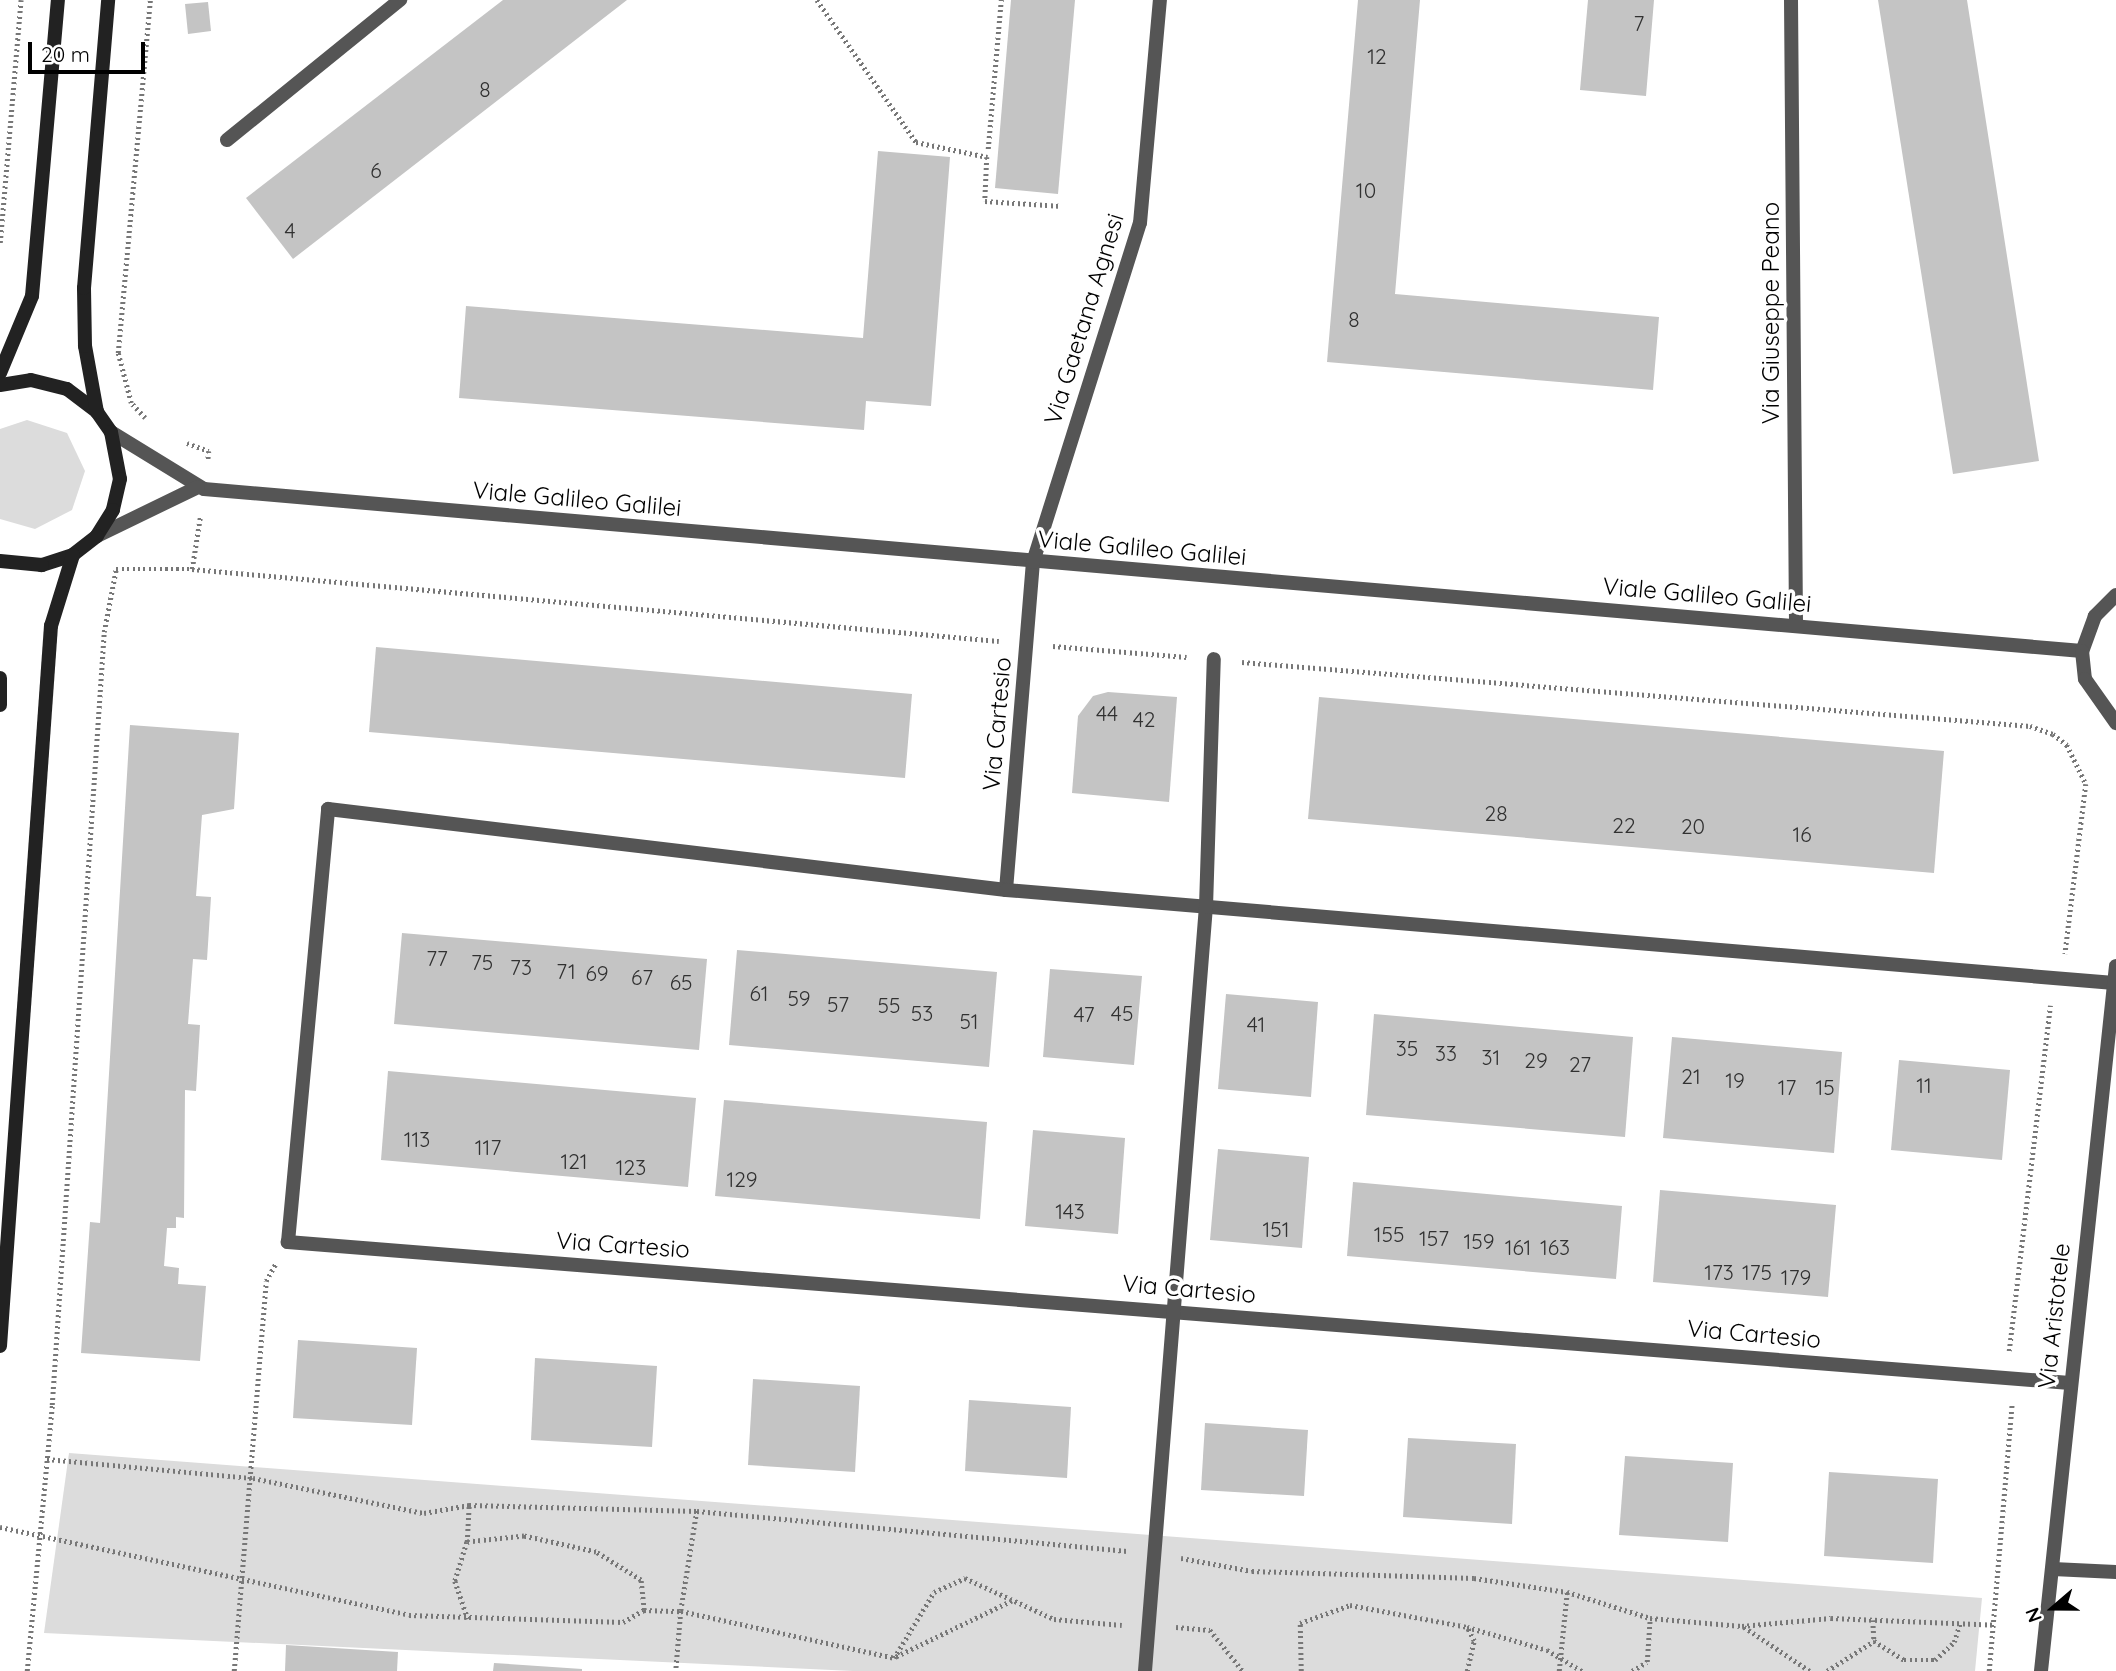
<!DOCTYPE html>
<style>
body{margin:0}
#map{position:relative;width:2116px;height:1671px;overflow:hidden;background:#fff;font-family:Quicksand,sans-serif}
div>[style]{position:absolute}
[style*='--x']{left:calc(var(--x)*1px);top:calc(var(--y)*1px);width:calc(var(--w)*1px);rotate:calc(var(--a)*1deg)}
.green>*{inset:0;background:#dcdcdc}
.building>*{inset:0;background:#c4c4c4}
.path>*{height:4.5px;margin-top:-2.25px;transform-origin:0;background:repeating-linear-gradient(90deg,#777 0 2px,transparent 0 5.5px)}
.lane>*{height:14px;margin:-7px;padding:0 7px;transform-origin:7px;border-radius:7px;background:#555}
.street>*{height:14px;margin:-7px;padding:0 7px;transform-origin:7px;border-radius:7px;background:#555}
.secondary>*{height:14px;margin:-7px;padding:0 7px;transform-origin:7px;border-radius:7px;background:#222}
span{translate:-50% -50%;white-space:nowrap;text-align:center;line-height:1.15;-webkit-text-stroke:7px #fff;paint-order:stroke}
.number-label{font-size:21px;color:#313131}
.number-label span{-webkit-text-stroke-width:0}
.street-label{font-size:24px;color:#000}
.north{position:absolute;left:2018px;top:1573px;width:70px;height:70px;-webkit-text-stroke:5px #fff;paint-order:stroke;rotate:250deg;font-size:19px;font-weight:700;line-height:28px;text-align:center;color:#000}
.north::after{content:'';display:block;margin:auto;width:24px;height:32px;background:#000;clip-path:polygon(50% 0,100% 100%,50% 72%,0 100%)}
.scale{position:absolute;left:28px;top:42px;width:117px;height:32px;box-sizing:border-box;border:4px solid #000;border-top:0;padding-left:9px;font-size:21px;line-height:24px;white-space:nowrap;color:#000;-webkit-text-stroke:5px #fff;paint-order:stroke}
</style>
<div id="map">
<div class="green">
<div style="clip-path:polygon(27px 420px,67px 433px,85px 471px,72px 510px,35px 529px,0 519px,0 429px)"></div>
<div style="clip-path:polygon(69px 1453px,1982px 1598px,1975px 1671px,853px 1671px,44px 1633px)"></div>
</div>
<div class="building">
<div style="clip-path:polygon(503px 0,627px 0,293px 259px,246px 198px)"></div>
<div style="clip-path:polygon(1011px 0,1075px 0,1058px 194px,995px 188px)"></div>
<div style="clip-path:polygon(1358px 0,1420px 0,1395px 294px,1659px 317px,1653px 390px,1327px 362px)"></div>
<div style="clip-path:polygon(1588px 0,1654px 0,1646px 96px,1580px 90px)"></div>
<div style="clip-path:polygon(1878px 0,1967px 0,2039px 461px,1953px 474px)"></div>
<div style="clip-path:polygon(208px 2px,211px 31px,188px 34px,185px 4px)"></div>
<div style="clip-path:polygon(878px 151px,950px 157px,931px 406px,866px 401px,864px 430px,459px 398px,466px 306px,863px 338px)"></div>
<div style="clip-path:polygon(376px 647px,912px 694px,905px 778px,369px 732px)"></div>
<div style="clip-path:polygon(1108px 692px,1177px 697px,1169px 802px,1072px 793px,1078px 716px,1093px 696px)"></div>
<div style="clip-path:polygon(1319px 697px,1944px 751px,1934px 873px,1308px 819px)"></div>
<div style="clip-path:polygon(130px 725px,239px 733px,234px 809px,202px 815px,196px 896px,211px 897px,207px 960px,193px 959px,188px 1024px,200px 1025px,196px 1091px,185px 1090px,184px 1218px,176px 1217px,176px 1228px,167px 1228px,164px 1266px,179px 1268px,178px 1284px,206px 1286px,200px 1361px,81px 1353px,90px 1222px,100px 1223px)"></div>
<div style="clip-path:polygon(402px 933px,707px 959px,699px 1050px,394px 1024px)"></div>
<div style="clip-path:polygon(737px 950px,997px 972px,989px 1067px,729px 1045px)"></div>
<div style="clip-path:polygon(1050px 969px,1142px 976px,1134px 1065px,1043px 1057px)"></div>
<div style="clip-path:polygon(1226px 994px,1318px 1002px,1311px 1097px,1218px 1089px)"></div>
<div style="clip-path:polygon(1374px 1014px,1633px 1037px,1625px 1137px,1366px 1115px)"></div>
<div style="clip-path:polygon(1672px 1037px,1842px 1052px,1834px 1153px,1663px 1138px)"></div>
<div style="clip-path:polygon(1899px 1060px,2010px 1070px,2002px 1160px,1891px 1150px)"></div>
<div style="clip-path:polygon(388px 1071px,696px 1098px,688px 1187px,381px 1160px)"></div>
<div style="clip-path:polygon(724px 1100px,987px 1122px,980px 1219px,715px 1196px)"></div>
<div style="clip-path:polygon(1033px 1130px,1125px 1138px,1118px 1234px,1025px 1226px)"></div>
<div style="clip-path:polygon(1218px 1149px,1309px 1157px,1302px 1248px,1210px 1240px)"></div>
<div style="clip-path:polygon(1353px 1182px,1622px 1206px,1616px 1279px,1347px 1256px)"></div>
<div style="clip-path:polygon(1660px 1190px,1836px 1205px,1828px 1297px,1653px 1282px)"></div>
<div style="clip-path:polygon(298px 1340px,417px 1348px,412px 1425px,293px 1418px)"></div>
<div style="clip-path:polygon(535px 1358px,657px 1366px,652px 1447px,531px 1440px)"></div>
<div style="clip-path:polygon(753px 1379px,860px 1386px,855px 1472px,748px 1465px)"></div>
<div style="clip-path:polygon(969px 1400px,1071px 1407px,1067px 1478px,965px 1471px)"></div>
<div style="clip-path:polygon(1205px 1423px,1308px 1430px,1304px 1496px,1201px 1490px)"></div>
<div style="clip-path:polygon(1408px 1438px,1516px 1444px,1512px 1524px,1403px 1517px)"></div>
<div style="clip-path:polygon(1625px 1456px,1733px 1463px,1728px 1542px,1619px 1535px)"></div>
<div style="clip-path:polygon(1829px 1472px,1938px 1479px,1933px 1563px,1824px 1556px)"></div>
<div style="clip-path:polygon(286px 1645px,398px 1652px,397px 1671px,285px 1671px)"></div>
<div style="clip-path:polygon(494px 1663px,582px 1669px,582px 1671px,493px 1671px)"></div>
</div>
<div class="path">
<div style="--x:817;--y:0;--w:173;--a:55.1"></div>
<div style="--x:916;--y:142;--w:73;--a:11.9"></div>
<div style="--x:987;--y:157;--w:44;--a:92.6"></div>
<div style="--x:985;--y:201;--w:77;--a:3.7"></div>
<div style="--x:988;--y:149;--w:150;--a:-85"></div>
<div style="--x:0;--y:243;--w:244;--a:-85.1"></div>
<div style="--x:145;--y:418;--w:21;--a:-133"></div>
<div style="--x:131;--y:403;--w:52;--a:-104.6"></div>
<div style="--x:118;--y:353;--w:354;--a:-84.8"></div>
<div style="--x:187;--y:443;--w:23;--a:20"></div>
<div style="--x:209;--y:451;--w:9;--a:96"></div>
<div style="--x:192;--y:569;--w:52;--a:-81.1"></div>
<div style="--x:1053;--y:646;--w:134;--a:4.7"></div>
<div style="--x:1242;--y:662;--w:791;--a:4.64"></div>
<div style="--x:2030;--y:726;--w:24;--a:19"></div>
<div style="--x:2053;--y:734;--w:18;--a:38"></div>
<div style="--x:2067;--y:745;--w:43;--a:64"></div>
<div style="--x:2086;--y:784;--w:171;--a:97"></div>
<div style="--x:2009;--y:1351;--w:348;--a:-83.2"></div>
<div style="--x:47;--y:1459;--w:207;--a:5.3"></div>
<div style="--x:253;--y:1478;--w:175;--a:11.6"></div>
<div style="--x:424;--y:1513;--w:46;--a:-10.1"></div>
<div style="--x:469;--y:1505;--w:228;--a:1.5"></div>
<div style="--x:697;--y:1511;--w:432;--a:5.3"></div>
<div style="--x:697;--y:1511;--w:101;--a:99.1"></div>
<div style="--x:681;--y:1611;--w:218;--a:12.4"></div>
<div style="--x:0;--y:1527;--w:418;--a:12.1"></div>
<div style="--x:409;--y:1615;--w:214;--a:1.9"></div>
<div style="--x:623;--y:1622;--w:24;--a:-30"></div>
<div style="--x:644;--y:1610;--w:30;--a:-96"></div>
<div style="--x:641;--y:1580;--w:53;--a:-148.1"></div>
<div style="--x:596;--y:1552;--w:74;--a:-167.5"></div>
<div style="--x:524;--y:1536;--w:57;--a:174"></div>
<div style="--x:467;--y:1542;--w:37;--a:-87"></div>
<div style="--x:467;--y:1542;--w:41;--a:107.1"></div>
<div style="--x:455;--y:1581;--w:40;--a:71.1"></div>
<div style="--x:1181;--y:1558;--w:72;--a:10.4"></div>
<div style="--x:1252;--y:1571;--w:222;--a:1.8"></div>
<div style="--x:1474;--y:1578;--w:94;--a:8.6"></div>
<div style="--x:1567;--y:1592;--w:87;--a:17.4"></div>
<div style="--x:1650;--y:1618;--w:92;--a:5"></div>
<div style="--x:1742;--y:1626;--w:89;--a:-5.1"></div>
<div style="--x:1831;--y:1618;--w:164;--a:2.4"></div>
<div style="--x:1012;--y:1601;--w:131;--a:154.2"></div>
<div style="--x:894;--y:1658;--w:77;--a:-58.8"></div>
<div style="--x:934;--y:1592;--w:34;--a:-24"></div>
<div style="--x:965;--y:1578;--w:98;--a:24.7"></div>
<div style="--x:1054;--y:1619;--w:68;--a:5"></div>
<div style="--x:644;--y:1610;--w:37;--a:2"></div>
<div style="--x:681;--y:1611;--w:60;--a:94.8"></div>
<div style="--x:1873;--y:1620;--w:21;--a:87"></div>
<div style="--x:1176;--y:1627;--w:34;--a:5"></div>
<div style="--x:1210;--y:1630;--w:53;--a:51.2"></div>
<div style="--x:1744;--y:1627;--w:79;--a:33.7"></div>
<div style="--x:27;--y:1671;--w:267;--a:-84.6"></div>
<div style="--x:52;--y:1405;--w:775;--a:-86.15"></div>
<div style="--x:104;--y:632;--w:64;--a:-79.2"></div>
<div style="--x:116;--y:569;--w:76;--a:0"></div>
<div style="--x:192;--y:569;--w:810;--a:5.1"></div>
<div style="--x:234;--y:1671;--w:391;--a:-85.3"></div>
<div style="--x:266;--y:1281;--w:21;--a:-61"></div>
<div style="--x:1301;--y:1671;--w:48;--a:-91.2"></div>
<div style="--x:1300;--y:1623;--w:53;--a:-19.8"></div>
<div style="--x:1350;--y:1605;--w:119;--a:10.6"></div>
<div style="--x:1467;--y:1671;--w:31;--a:-77"></div>
<div style="--x:1474;--y:1641;--w:16;--a:-117"></div>
<div style="--x:1467;--y:1627;--w:83;--a:16"></div>
<div style="--x:1547;--y:1650;--w:41;--a:31"></div>
<div style="--x:1559;--y:1671;--w:79;--a:-84.2"></div>
<div style="--x:1632;--y:1671;--w:17;--a:-31"></div>
<div style="--x:1647;--y:1662;--w:44;--a:-86.1"></div>
<div style="--x:1827;--y:1671;--w:56;--a:-32.6"></div>
<div style="--x:1874;--y:1641;--w:36;--a:32"></div>
<div style="--x:1904;--y:1660;--w:31;--a:0"></div>
<div style="--x:1935;--y:1660;--w:26;--a:-43"></div>
<div style="--x:1954;--y:1642;--w:19;--a:-72"></div>
<div style="--x:1989;--y:1671;--w:268;--a:-85.1"></div>
</div>
<div class="lane">
<div style="--x:227;--y:140;--w:223;--a:-39"></div>
<div style="--x:2053;--y:1569;--w:63;--a:2.7"></div>
</div>
<div class="street">
<div style="--x:1791;--y:0;--w:626;--a:89.54"></div>
<div style="--x:111;--y:432;--w:109;--a:31.5"></div>
<div style="--x:204;--y:489;--w:1885;--a:4.93"></div>
<div style="--x:97;--y:536;--w:112;--a:-25.9"></div>
<div style="--x:2116;--y:595;--w:30;--a:135"></div>
<div style="--x:2095;--y:616;--w:37;--a:110"></div>
<div style="--x:2082;--y:651;--w:28;--a:84"></div>
<div style="--x:2085;--y:679;--w:54;--a:54.8"></div>
<div style="--x:1006;--y:890;--w:329;--a:-85.3"></div>
<div style="--x:1033;--y:562;--w:355;--a:-72.5"></div>
<div style="--x:1140;--y:223;--w:224;--a:-84.9"></div>
<div style="--x:2070;--y:1383;--w:1788;--a:-175.48"></div>
<div style="--x:288;--y:1242;--w:435;--a:-84.7"></div>
<div style="--x:328;--y:809;--w:683;--a:6.81"></div>
<div style="--x:1006;--y:890;--w:1112;--a:4.8"></div>
<div style="--x:1145;--y:1671;--w:766;--a:-85.44"></div>
<div style="--x:1206;--y:907;--w:248;--a:-88.2"></div>
<div style="--x:2041;--y:1671;--w:709;--a:-83.93"></div>
</div>
<div class="secondary">
<div style="--x:0;--y:373;--w:83;--a:-67.4"></div>
<div style="--x:32;--y:296;--w:297;--a:-85"></div>
<div style="--x:0;--y:385;--w:31;--a:-9"></div>
<div style="--x:31;--y:380;--w:37;--a:14"></div>
<div style="--x:67;--y:389;--w:38;--a:37"></div>
<div style="--x:97;--y:412;--w:24;--a:55"></div>
<div style="--x:111;--y:432;--w:48;--a:79.2"></div>
<div style="--x:120;--y:479;--w:32;--a:103"></div>
<div style="--x:113;--y:510;--w:31;--a:122"></div>
<div style="--x:97;--y:536;--w:31;--a:142"></div>
<div style="--x:73;--y:555;--w:33;--a:162"></div>
<div style="--x:42;--y:565;--w:42;--a:-174.6"></div>
<div style="--x:97;--y:412;--w:67;--a:-100.3"></div>
<div style="--x:85;--y:346;--w:58;--a:-91"></div>
<div style="--x:84;--y:288;--w:289;--a:-85.2"></div>
<div style="--x:0;--y:678;--w:27;--a:90"></div>
<div style="--x:0;--y:1346;--w:722;--a:-85.95"></div>
<div style="--x:51;--y:626;--w:74;--a:-72.8"></div>
</div>
<div class="number-label">
<span style="left:1639px;top:23px">7</span>
<span style="left:1377px;top:56px">12</span>
<span style="left:485px;top:89px">8</span>
<span style="left:376px;top:170px">6</span>
<span style="left:1366px;top:190px">10</span>
<span style="left:290px;top:230px">4</span>
<span style="left:1354px;top:319px">8</span>
<span style="left:1107px;top:713px">44</span>
<span style="left:1144px;top:719px">42</span>
<span style="left:1496px;top:813px">28</span>
<span style="left:1624px;top:825px">22</span>
<span style="left:1693px;top:826px">20</span>
<span style="left:1802px;top:834px">16</span>
<span style="left:437px;top:958px">77</span>
<span style="left:482px;top:962px">75</span>
<span style="left:521px;top:967px">73</span>
<span style="left:566px;top:971px">71</span>
<span style="left:597px;top:973px">69</span>
<span style="left:642px;top:977px">67</span>
<span style="left:681px;top:982px">65</span>
<span style="left:759px;top:993px">61</span>
<span style="left:799px;top:998px">59</span>
<span style="left:838px;top:1004px">57</span>
<span style="left:889px;top:1005px">55</span>
<span style="left:922px;top:1013px">53</span>
<span style="left:1122px;top:1013px">45</span>
<span style="left:1084px;top:1014px">47</span>
<span style="left:969px;top:1021px">51</span>
<span style="left:1256px;top:1024px">41</span>
<span style="left:1407px;top:1048px">35</span>
<span style="left:1446px;top:1053px">33</span>
<span style="left:1491px;top:1057px">31</span>
<span style="left:1536px;top:1060px">29</span>
<span style="left:1580px;top:1064px">27</span>
<span style="left:1691px;top:1076px">21</span>
<span style="left:1735px;top:1080px">19</span>
<span style="left:1924px;top:1085px">11</span>
<span style="left:1787px;top:1087px">17</span>
<span style="left:1825px;top:1087px">15</span>
<span style="left:417px;top:1139px">113</span>
<span style="left:488px;top:1147px">117</span>
<span style="left:574px;top:1161px">121</span>
<span style="left:631px;top:1167px">123</span>
<span style="left:742px;top:1179px">129</span>
<span style="left:1070px;top:1211px">143</span>
<span style="left:1276px;top:1229px">151</span>
<span style="left:1389px;top:1234px">155</span>
<span style="left:1434px;top:1238px">157</span>
<span style="left:1479px;top:1241px">159</span>
<span style="left:1518px;top:1247px">161</span>
<span style="left:1555px;top:1247px">163</span>
<span style="left:1719px;top:1272px">173</span>
<span style="left:1757px;top:1272px">175</span>
<span style="left:1796px;top:1277px">179</span>
</div>
<div class="street-label">
<span style="left:1771px;top:313px;rotate:-90deg">Via Giuseppe Peano</span>
<span style="left:1084px;top:319px;rotate:-73deg">Via Gaetana Agnesi</span>
<span style="left:577px;top:499px;rotate:5deg">Viale Galileo Galilei</span>
<span style="left:1142px;top:548px;rotate:5deg">Viale Galileo Galilei</span>
<span style="left:1707px;top:595px;rotate:5deg">Viale Galileo Galilei</span>
<span style="left:997px;top:724px;rotate:-85deg">Via Cartesio</span>
<span style="left:623px;top:1245px;rotate:4deg">Via Cartesio</span>
<span style="left:1189px;top:1289px;rotate:5deg">Via Cartesio</span>
<span style="left:2054px;top:1316px;rotate:-84deg">Via Aristotele</span>
<span style="left:1754px;top:1334px;rotate:5deg">Via Cartesio</span>
</div>
<div class="north">N</div>
<div class="scale">20 m</div>
</div>
